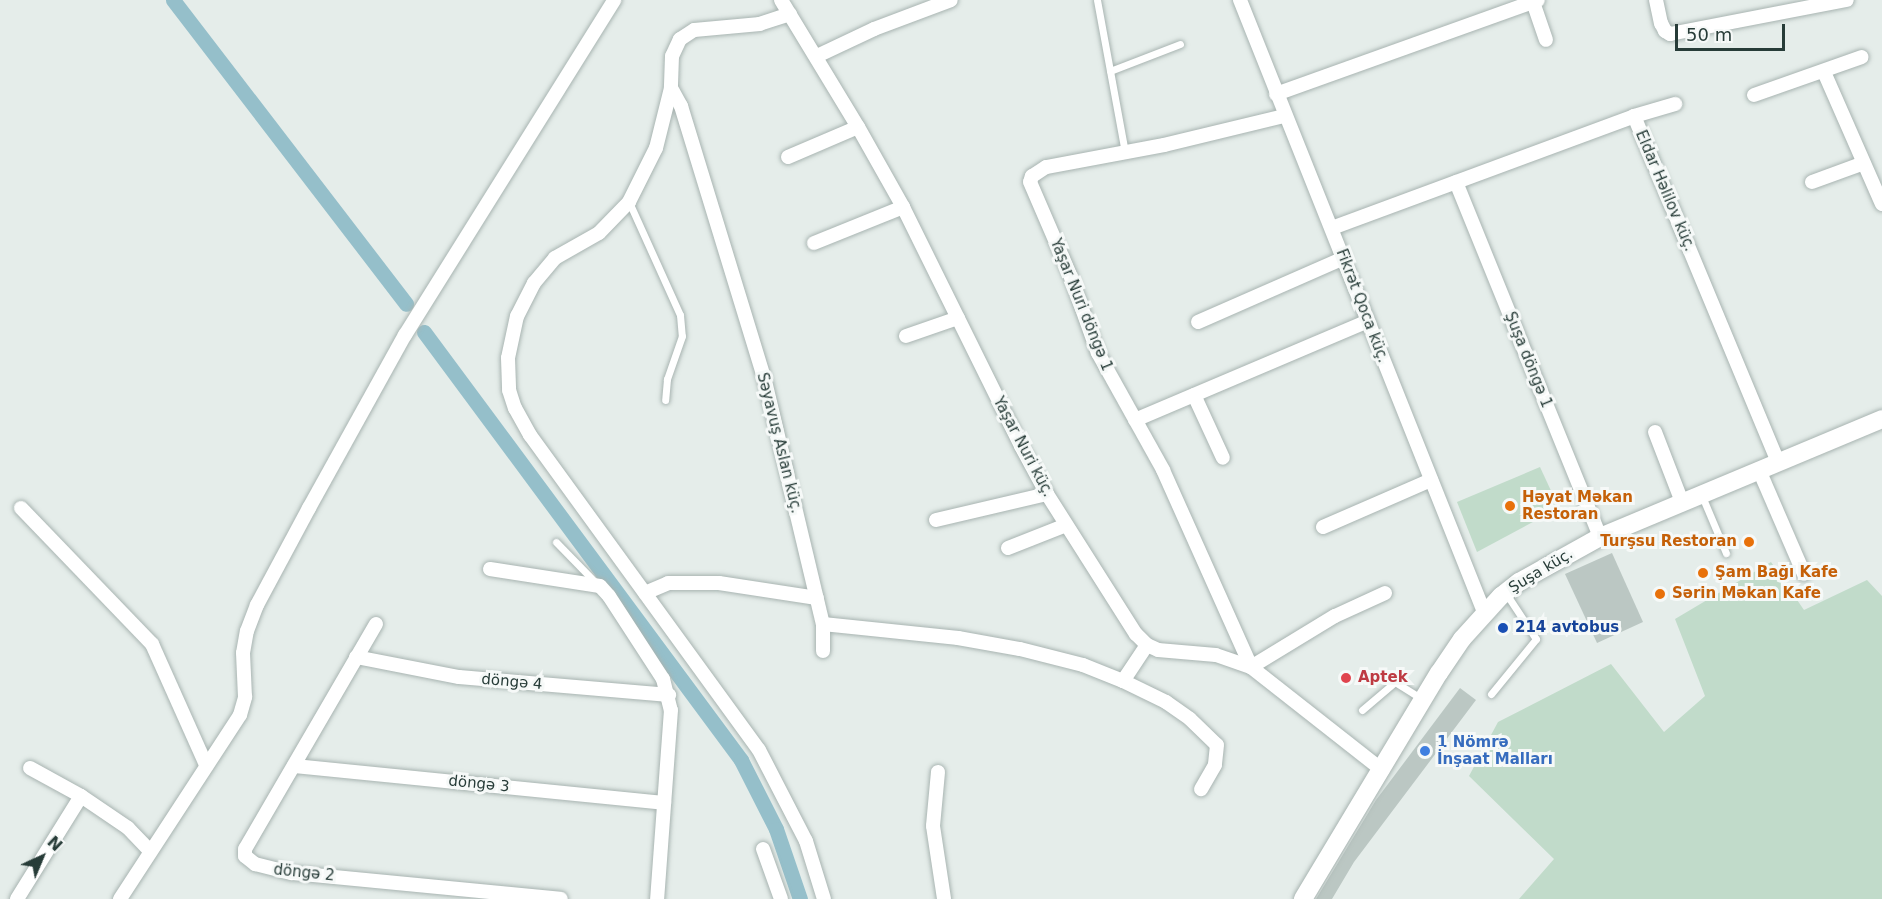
<!DOCTYPE html>
<meta charset="utf-8">
<style>
body{margin:0}
#map{position:relative;width:1882px;height:899px;overflow:hidden;background:#e5edea;font-family:"DejaVu Sans",sans-serif}
div>[style]{position:absolute}
[style*='--x']{left:calc(var(--x)*1px);top:calc(var(--y)*1px);width:calc(var(--w)*1px);rotate:calc(var(--a)*1deg)}
.green>*{inset:0;background:#c1dbca}
.canal>*{height:15px;margin:-7.5px;padding:0 7.5px;transform-origin:7.5px;border-radius:7.5px;background:#95bfca}
.building>*{inset:0;background:#bbc7c3}
.roads{filter:drop-shadow(0 0 2px #a8b4b1) drop-shadow(0 0 2px #a8b4b1)}
.lane>*{height:7px;margin:-3.5px;padding:0 3.5px;transform-origin:3.5px;border-radius:3.5px;background:#fff}
.street>*{height:14px;margin:-7px;padding:0 7px;transform-origin:7px;border-radius:7px;background:#fff}
.secondary>*{height:18px;margin:-9px;padding:0 9px;transform-origin:9px;border-radius:9px;background:#fff}
.dots>*{width:16px;height:16px;translate:-50% -50%;box-sizing:border-box;border:3px solid #f6f9f8;border-radius:50%}
span{translate:-50% -50%;white-space:nowrap;text-align:center;line-height:1.15;-webkit-text-stroke:6px #f6f9f8;paint-order:stroke}
.street-label{font-size:15px;color:#273c38}
.food-label{font-size:15px;color:#c56008;font-weight:700}
.left{translate:0 -50%;text-align:left}
.right{translate:-100% -50%;text-align:right}
.transit-label{font-size:15px;color:#164399;font-weight:700}
.health-label{font-size:15px;color:#be3a42;font-weight:700}
.shop-label{font-size:15px;color:#366cbe;font-weight:700}
.north{position:absolute;left:12px;top:827px;width:60px;height:60px;-webkit-text-stroke:4px #f6f9f8;paint-order:stroke;rotate:44deg;font-size:16px;font-weight:700;line-height:24px;text-align:center;color:#273c38}
.north::after{content:'';display:block;margin:auto;width:21px;height:27px;background:#273c38;clip-path:polygon(50% 0,100% 100%,50% 72%,0 100%)}
.scale{position:absolute;left:1675px;top:24px;width:110px;height:27px;box-sizing:border-box;border:3px solid #273c38;border-top:0;padding-left:8px;font-size:18px;line-height:21px;white-space:nowrap;color:#273c38;-webkit-text-stroke:4px #f6f9f8;paint-order:stroke}
</style>
<div id="map">
<div class="green">
<div style="clip-path:polygon(1540px 467px,1559px 508px,1477px 552px,1457px 502px)"></div>
<div style="clip-path:polygon(1771px 562px,1804px 610px,1867px 580px,1882px 596px,1882px 899px,1519px 899px,1554px 859px,1469px 776px,1498px 722px,1611px 664px,1664px 732px,1705px 696px,1675px 619px)"></div>
</div>
<div class="canal">
<div style="--x:173;--y:0;--w:383;--a:52.5"></div>
<div style="--x:424;--y:332;--w:533;--a:53.47"></div>
<div style="--x:741;--y:760;--w:77;--a:63.1"></div>
<div style="--x:776;--y:829;--w:74;--a:71.1"></div>
</div>
<div class="building">
<div style="clip-path:polygon(1612px 553px,1643px 622px,1597px 643px,1565px 574px)"></div>
<div style="clip-path:polygon(1460px 688px,1476px 700px,1354px 862px,1332px 899px,1316px 899px,1376px 800px)"></div>
</div>
<div class="roads">
<div class="lane">
<div style="--x:1097;--y:0;--w:156;--a:79.6"></div>
<div style="--x:1110;--y:71;--w:75;--a:-21.1"></div>
<div style="--x:629;--y:202;--w:124;--a:65.7"></div>
<div style="--x:680;--y:315;--w:21;--a:85"></div>
<div style="--x:682;--y:336;--w:46;--a:109.2"></div>
<div style="--x:667;--y:379;--w:21;--a:95"></div>
<div style="--x:1702;--y:496;--w:62;--a:67.2"></div>
<div style="--x:556;--y:542;--w:60;--a:45.7"></div>
<div style="--x:1491;--y:694;--w:71;--a:-50.7"></div>
<div style="--x:1536;--y:639;--w:53;--a:-123.4"></div>
<div style="--x:1362;--y:710;--w:43;--a:-40.3"></div>
<div style="--x:1395;--y:682;--w:31;--a:32"></div>
</div>
<div class="street">
<div style="--x:781;--y:0;--w:149;--a:58.8"></div>
<div style="--x:858;--y:127;--w:92;--a:60.6"></div>
<div style="--x:903;--y:207;--w:267;--a:63.7"></div>
<div style="--x:1021;--y:446;--w:55;--a:61.6"></div>
<div style="--x:1047;--y:494;--w:166;--a:57.6"></div>
<div style="--x:1136;--y:634;--w:16;--a:45"></div>
<div style="--x:1147;--y:645;--w:12;--a:24"></div>
<div style="--x:1158;--y:650;--w:58;--a:4.9"></div>
<div style="--x:1216;--y:655;--w:37;--a:19"></div>
<div style="--x:1251;--y:667;--w:167;--a:38.2"></div>
<div style="--x:1240;--y:0;--w:659;--a:68.26"></div>
<div style="--x:1656;--y:0;--w:24;--a:78"></div>
<div style="--x:1661;--y:23;--w:9;--a:63"></div>
<div style="--x:1665;--y:31;--w:6;--a:31"></div>
<div style="--x:1670;--y:34;--w:180;--a:-10.9"></div>
<div style="--x:1533;--y:2;--w:40;--a:71.1"></div>
<div style="--x:790;--y:14;--w:32;--a:162"></div>
<div style="--x:760;--y:24;--w:66;--a:174.8"></div>
<div style="--x:694;--y:30;--w:17;--a:147"></div>
<div style="--x:680;--y:39;--w:19;--a:115"></div>
<div style="--x:672;--y:56;--w:32;--a:92"></div>
<div style="--x:671;--y:88;--w:21;--a:61"></div>
<div style="--x:681;--y:106;--w:283;--a:73"></div>
<div style="--x:764;--y:377;--w:254;--a:76.6"></div>
<div style="--x:823;--y:624;--w:136;--a:5.9"></div>
<div style="--x:958;--y:638;--w:63;--a:10.1"></div>
<div style="--x:1020;--y:649;--w:65;--a:14.3"></div>
<div style="--x:1083;--y:665;--w:43;--a:21.8"></div>
<div style="--x:1123;--y:681;--w:43;--a:-56.3"></div>
<div style="--x:817;--y:56;--w:63;--a:-25.3"></div>
<div style="--x:874;--y:29;--w:82;--a:-20.6"></div>
<div style="--x:1824;--y:72;--w:144;--a:66.3"></div>
<div style="--x:671;--y:88;--w:62;--a:104"></div>
<div style="--x:656;--y:148;--w:60;--a:116.6"></div>
<div style="--x:629;--y:202;--w:43;--a:134.1"></div>
<div style="--x:599;--y:233;--w:51;--a:150.4"></div>
<div style="--x:555;--y:258;--w:33;--a:130"></div>
<div style="--x:534;--y:283;--w:37;--a:117"></div>
<div style="--x:517;--y:316;--w:43;--a:102.1"></div>
<div style="--x:508;--y:358;--w:32;--a:88"></div>
<div style="--x:509;--y:390;--w:19;--a:72"></div>
<div style="--x:515;--y:408;--w:31;--a:61"></div>
<div style="--x:530;--y:435;--w:389;--a:54"></div>
<div style="--x:759;--y:750;--w:102;--a:62.7"></div>
<div style="--x:806;--y:841;--w:61;--a:72.8"></div>
<div style="--x:1276;--y:94;--w:278;--a:-19.7"></div>
<div style="--x:1754;--y:95;--w:114;--a:-19.4"></div>
<div style="--x:1284;--y:116;--w:123;--a:166.4"></div>
<div style="--x:1164;--y:145;--w:120;--a:169.4"></div>
<div style="--x:1046;--y:167;--w:17;--a:147"></div>
<div style="--x:1032;--y:176;--w:6;--a:108"></div>
<div style="--x:1030;--y:182;--w:101;--a:66.7"></div>
<div style="--x:1070;--y:275;--w:83;--a:70.3"></div>
<div style="--x:1098;--y:353;--w:134;--a:60.9"></div>
<div style="--x:1163;--y:470;--w:216;--a:65.9"></div>
<div style="--x:1251;--y:667;--w:98;--a:-31.3"></div>
<div style="--x:1335;--y:616;--w:55;--a:-24.7"></div>
<div style="--x:1634;--y:116;--w:43;--a:-16.3"></div>
<div style="--x:788;--y:157;--w:76;--a:-23.2"></div>
<div style="--x:1456;--y:182;--w:383;--a:67.9"></div>
<div style="--x:1812;--y:182;--w:55;--a:-20.1"></div>
<div style="--x:1332;--y:228;--w:322;--a:-20.3"></div>
<div style="--x:1634;--y:116;--w:375;--a:67.4"></div>
<div style="--x:814;--y:243;--w:96;--a:-22"></div>
<div style="--x:1198;--y:322;--w:159;--a:-23.7"></div>
<div style="--x:906;--y:336;--w:55;--a:-19.1"></div>
<div style="--x:1194;--y:395;--w:69;--a:65.3"></div>
<div style="--x:1135;--y:420;--w:253;--a:-23"></div>
<div style="--x:1655;--y:432;--w:75;--a:68.9"></div>
<div style="--x:1759;--y:470;--w:113;--a:66.6"></div>
<div style="--x:21;--y:508;--w:189;--a:46.1"></div>
<div style="--x:152;--y:644;--w:133;--a:65.9"></div>
<div style="--x:936;--y:520;--w:114;--a:-13.2"></div>
<div style="--x:1323;--y:527;--w:118;--a:-23.5"></div>
<div style="--x:1008;--y:548;--w:62;--a:-21.6"></div>
<div style="--x:490;--y:569;--w:111;--a:8.8"></div>
<div style="--x:600;--y:586;--w:13;--a:48"></div>
<div style="--x:609;--y:596;--w:99;--a:57"></div>
<div style="--x:663;--y:679;--w:32;--a:76"></div>
<div style="--x:671;--y:710;--w:190;--a:94.2"></div>
<div style="--x:645;--y:593;--w:25;--a:-23"></div>
<div style="--x:668;--y:583;--w:51;--a:0"></div>
<div style="--x:719;--y:583;--w:99;--a:8.7"></div>
<div style="--x:376;--y:624;--w:260;--a:120.2"></div>
<div style="--x:245;--y:849;--w:7;--a:90"></div>
<div style="--x:245;--y:856;--w:13;--a:39"></div>
<div style="--x:255;--y:864;--w:38;--a:14"></div>
<div style="--x:292;--y:873;--w:270;--a:5.5"></div>
<div style="--x:823;--y:651;--w:27;--a:-90"></div>
<div style="--x:356;--y:657;--w:105;--a:11"></div>
<div style="--x:459;--y:677;--w:211;--a:4.9"></div>
<div style="--x:1123;--y:681;--w:48;--a:26"></div>
<div style="--x:1166;--y:702;--w:29;--a:35"></div>
<div style="--x:1190;--y:719;--w:37;--a:44"></div>
<div style="--x:1217;--y:745;--w:20;--a:96"></div>
<div style="--x:1215;--y:765;--w:28;--a:120"></div>
<div style="--x:294;--y:766;--w:372;--a:5.7"></div>
<div style="--x:30;--y:768;--w:58;--a:28.8"></div>
<div style="--x:938;--y:772;--w:54;--a:95.3"></div>
<div style="--x:933;--y:826;--w:74;--a:81.4"></div>
<div style="--x:763;--y:849;--w:53;--a:70.2"></div>
<div style="--x:17;--y:899;--w:121;--a:-58.1"></div>
<div style="--x:81;--y:796;--w:57;--a:34.2"></div>
<div style="--x:128;--y:828;--w:32;--a:46"></div>
<div style="--x:120;--y:899;--w:220;--a:-56.9"></div>
<div style="--x:240;--y:715;--w:19;--a:-74"></div>
<div style="--x:245;--y:697;--w:44;--a:-92.6"></div>
<div style="--x:243;--y:653;--w:22;--a:-80"></div>
<div style="--x:247;--y:631;--w:28;--a:-69"></div>
<div style="--x:257;--y:605;--w:110;--a:-61.8"></div>
<div style="--x:309;--y:508;--w:198;--a:-61"></div>
<div style="--x:405;--y:335;--w:395;--a:-58"></div>
</div>
<div class="secondary">
<div style="--x:1303;--y:899;--w:264;--a:-59"></div>
<div style="--x:1439;--y:673;--w:41;--a:-55.9"></div>
<div style="--x:1462;--y:639;--w:58;--a:-47.8"></div>
<div style="--x:1501;--y:596;--w:23;--a:-38"></div>
<div style="--x:1519;--y:582;--w:93;--a:-29.1"></div>
<div style="--x:1600;--y:537;--w:306;--a:-22.7"></div>
</div>
</div>
<div class="dots">
<div style="left:1510px;top:506px;background:#e8710a"></div>
<div style="left:1749px;top:542px;background:#e8710a"></div>
<div style="left:1703px;top:573px;background:#e8710a"></div>
<div style="left:1660px;top:594px;background:#e8710a"></div>
<div style="left:1503px;top:628px;background:#1a4fb4"></div>
<div style="left:1346px;top:678px;background:#e0444e"></div>
<div style="left:1425px;top:751px;background:#3f7fe0"></div>
</div>
<div class="street-label">
<span style="left:1665px;top:191px;rotate:67deg">Eldar Həlilov küç.</span>
<span style="left:1081px;top:305px;rotate:68deg">Yaşar Nuri döngə 1</span>
<span style="left:1362px;top:306px;rotate:69deg">Fikrət Qoca küç.</span>
<span style="left:1528px;top:360px;rotate:68deg">Şuşa döngə 1</span>
<span style="left:779px;top:443px;rotate:76deg">Səyavuş Aslan küç.</span>
<span style="left:1023px;top:447px;rotate:62deg">Yaşar Nuri küç.</span>
<span style="left:1541px;top:571px;rotate:-31deg">Şuşa küç.</span>
<span style="left:512px;top:682px;rotate:5deg">döngə 4</span>
<span style="left:479px;top:784px;rotate:6deg">döngə 3</span>
<span style="left:304px;top:873px;rotate:6deg">döngə 2</span>
</div>
<div class="food-label">
<span class="left" style="left:1522px;top:506px">Həyat Məkan<br>Restoran</span>
<span class="right" style="left:1737px;top:542px">Turşsu Restoran</span>
<span class="left" style="left:1715px;top:573px">Şam Bağı Kafe</span>
<span class="left" style="left:1672px;top:594px">Sərin Məkan Kafe</span>
</div>
<div class="transit-label">
<span class="left" style="left:1515px;top:628px">214 avtobus</span>
</div>
<div class="health-label">
<span class="left" style="left:1358px;top:678px">Aptek</span>
</div>
<div class="shop-label">
<span class="left" style="left:1437px;top:751px">1 Nömrə<br>İnşaat Malları</span>
</div>
<div class="north">N</div>
<div class="scale">50 m</div>
</div>
